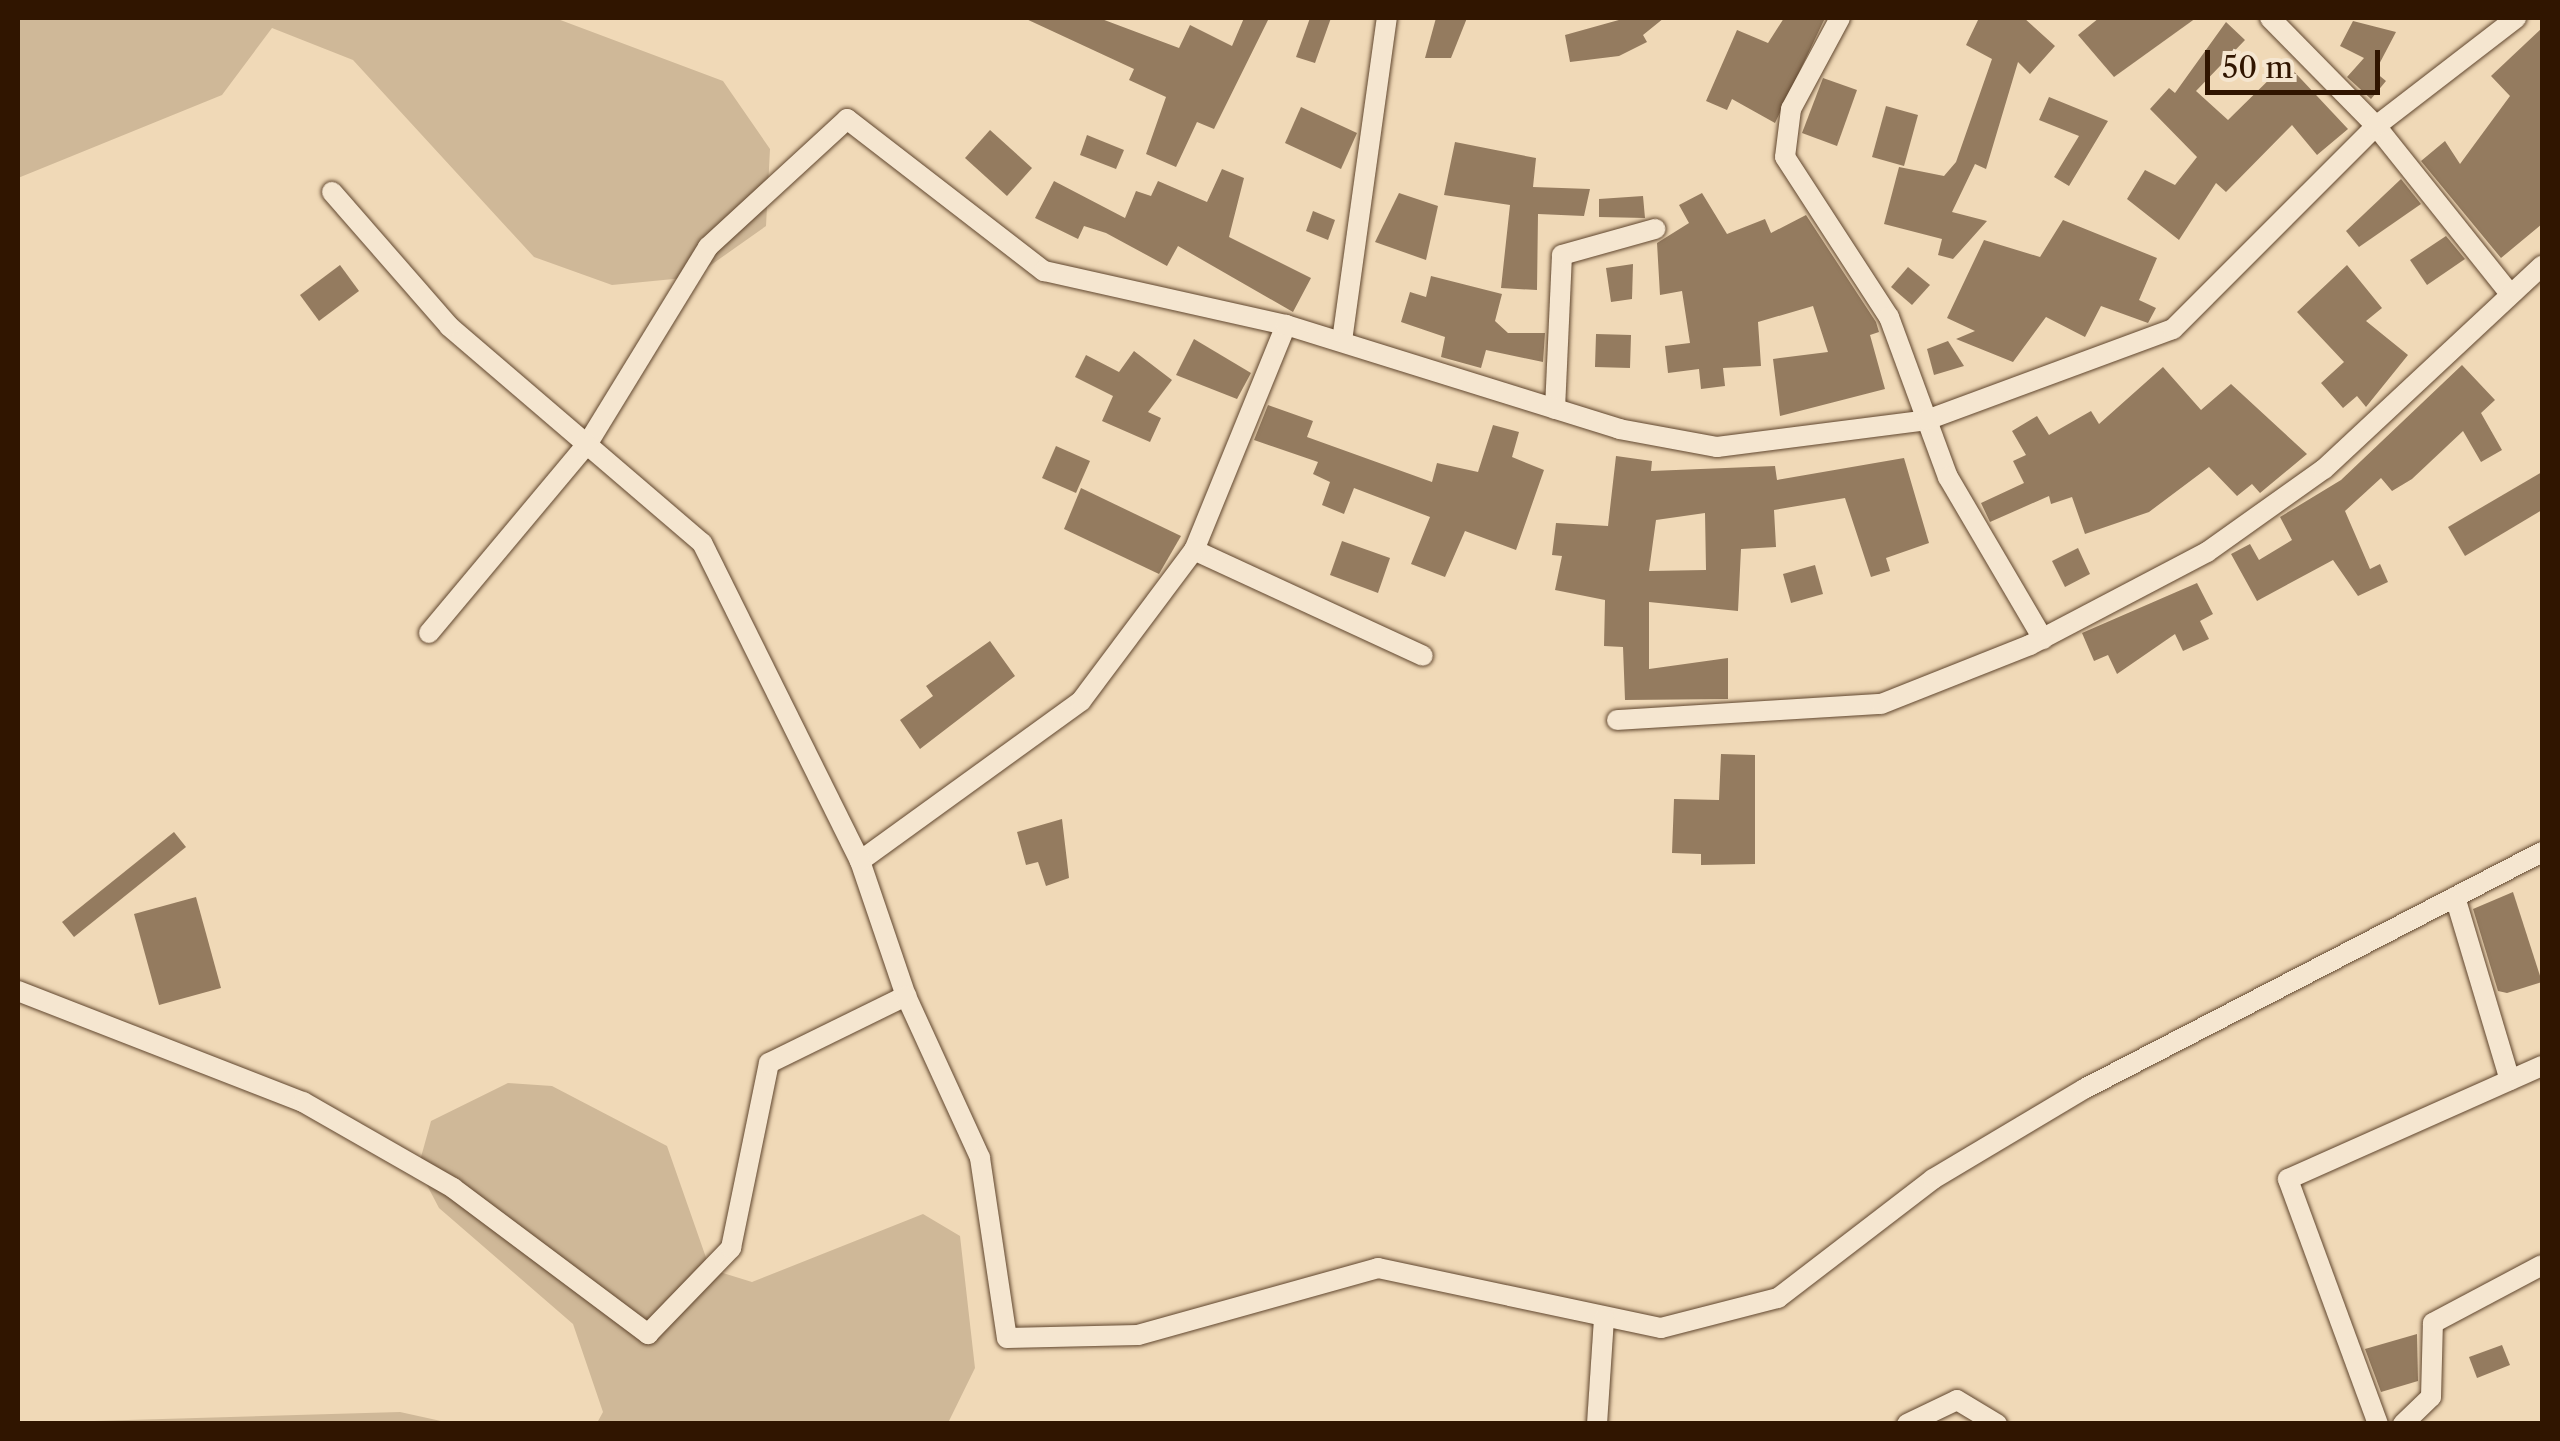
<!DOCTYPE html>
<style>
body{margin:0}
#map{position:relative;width:2560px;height:1441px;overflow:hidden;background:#f0d9b7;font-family:"Libre Caslon Text",serif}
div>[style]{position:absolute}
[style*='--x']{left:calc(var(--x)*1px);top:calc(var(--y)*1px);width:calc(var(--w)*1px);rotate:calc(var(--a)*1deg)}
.green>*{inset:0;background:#cfb898}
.building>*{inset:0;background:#947b5f}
.roads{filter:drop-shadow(0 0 2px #60462e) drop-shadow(0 0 2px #60462e)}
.street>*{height:20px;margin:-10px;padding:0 10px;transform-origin:10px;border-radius:10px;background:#f5e6d0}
span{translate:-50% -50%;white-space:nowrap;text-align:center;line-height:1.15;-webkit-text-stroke:10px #f5e6d0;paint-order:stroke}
.frame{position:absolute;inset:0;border:20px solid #301500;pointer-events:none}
.scale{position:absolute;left:2205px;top:50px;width:175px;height:45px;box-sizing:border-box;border:5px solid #301500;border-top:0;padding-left:12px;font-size:30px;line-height:35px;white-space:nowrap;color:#301500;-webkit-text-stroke:8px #f5e6d0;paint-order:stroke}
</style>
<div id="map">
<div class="green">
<div style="clip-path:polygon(18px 18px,555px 18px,723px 81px,770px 149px,766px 226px,694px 277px,612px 285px,534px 257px,353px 60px,272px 28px,222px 95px,18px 178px)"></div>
<div style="clip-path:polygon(508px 1083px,552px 1086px,667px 1146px,710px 1269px,752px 1282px,923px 1214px,960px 1236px,975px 1368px,948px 1423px,597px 1423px,603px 1412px,573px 1324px,439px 1208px,418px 1168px,431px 1121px)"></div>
<div style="clip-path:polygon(400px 1412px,450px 1423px,26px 1423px)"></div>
</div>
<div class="building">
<div style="clip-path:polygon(1024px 18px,1099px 18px,1179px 48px,1190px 25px,1232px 46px,1244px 18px,1269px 18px,1214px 129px,1197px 122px,1176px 167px,1146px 154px,1166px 97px,1129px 80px,1134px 69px)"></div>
<div style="clip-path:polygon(1310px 18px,1331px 18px,1315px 63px,1296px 57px)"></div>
<div style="clip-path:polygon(1436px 18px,1467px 18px,1451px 58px,1425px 58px)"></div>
<div style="clip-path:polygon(1626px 18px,1664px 18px,1643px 35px,1647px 42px,1619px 56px,1570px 62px,1565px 35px)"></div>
<div style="clip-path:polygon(1784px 18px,1825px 18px,1775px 123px,1732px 99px,1727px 110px,1706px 101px,1737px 30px,1768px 43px)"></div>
<div style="clip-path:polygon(1979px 18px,2024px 18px,2055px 46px,2030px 74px,2018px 62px,1986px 169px,1975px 164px,1952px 212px,1987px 221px,1953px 259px,1938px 255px,1942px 239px,1884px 224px,1899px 167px,1944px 176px,1956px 162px,1992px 59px,1966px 45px)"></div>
<div style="clip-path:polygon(2099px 18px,2196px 18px,2114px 77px,2078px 35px)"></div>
<div style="clip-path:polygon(2353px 21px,2396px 32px,2375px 72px,2386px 81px,2371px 99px,2347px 77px,2364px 58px,2340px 46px)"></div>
<div style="clip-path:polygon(2226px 22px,2245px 40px,2196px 91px,2228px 120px,2286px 63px,2348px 129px,2317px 155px,2292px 125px,2226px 192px,2216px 183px,2179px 240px,2127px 199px,2145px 170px,2175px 185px,2197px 157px,2150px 109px,2169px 88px,2175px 93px)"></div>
<div style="clip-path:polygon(2542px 28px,2542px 224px,2501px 258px,2421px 161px,2445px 141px,2460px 164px,2510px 96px,2491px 76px)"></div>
<div style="clip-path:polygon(1823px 78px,1857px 90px,1837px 146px,1802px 133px)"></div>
<div style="clip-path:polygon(2049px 97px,2108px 121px,2069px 186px,2054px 177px,2079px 136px,2039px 120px)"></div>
<div style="clip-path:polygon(1886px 106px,1918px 115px,1904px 166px,1872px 157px)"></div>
<div style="clip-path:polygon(1301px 107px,1357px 133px,1341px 169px,1285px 143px)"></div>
<div style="clip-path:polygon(990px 130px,1032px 168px,1007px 196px,965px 158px)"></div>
<div style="clip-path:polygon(1087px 135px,1124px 150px,1116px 169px,1080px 155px)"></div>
<div style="clip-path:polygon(1455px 142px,1536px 158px,1533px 187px,1590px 189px,1584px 216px,1538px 214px,1537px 290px,1501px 288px,1510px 205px,1444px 195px)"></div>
<div style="clip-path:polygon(1222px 169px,1244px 178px,1229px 237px,1311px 278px,1293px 312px,1178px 246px,1167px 266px,1106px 233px,1084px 226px,1078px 239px,1035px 218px,1054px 181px,1125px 218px,1136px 191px,1151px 196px,1158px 181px,1207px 202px)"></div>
<div style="clip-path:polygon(2401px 179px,2421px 204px,2359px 247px,2346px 231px)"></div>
<div style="clip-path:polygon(1399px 193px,1438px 206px,1426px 260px,1375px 242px)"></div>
<div style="clip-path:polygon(1702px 193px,1727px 234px,1765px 219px,1771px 233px,1806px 215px,1876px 322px,1879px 332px,1870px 335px,1885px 389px,1780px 416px,1773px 359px,1828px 352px,1813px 306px,1758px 322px,1761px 366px,1723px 368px,1725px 386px,1701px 389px,1699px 369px,1668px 373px,1665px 346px,1690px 343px,1682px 291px,1660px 295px,1657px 243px,1689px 223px,1679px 205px)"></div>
<div style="clip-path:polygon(1643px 196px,1645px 218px,1599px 217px,1599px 199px)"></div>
<div style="clip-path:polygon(1313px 211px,1335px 220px,1328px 240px,1306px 231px)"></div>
<div style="clip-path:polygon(2063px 220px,2157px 258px,2139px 300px,2156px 308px,2148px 323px,2101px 306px,2085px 337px,2046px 317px,2013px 362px,1956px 339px,1975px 331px,1947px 318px,1984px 240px,2040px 257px)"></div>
<div style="clip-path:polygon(2446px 236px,2465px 259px,2427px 285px,2410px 260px)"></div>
<div style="clip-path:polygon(1633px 264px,1632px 299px,1611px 302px,1606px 268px)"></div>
<div style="clip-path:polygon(340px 265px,359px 291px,319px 321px,300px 295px)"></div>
<div style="clip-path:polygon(2347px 265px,2382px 308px,2366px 321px,2408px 355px,2366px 407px,2357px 396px,2343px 408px,2321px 383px,2344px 362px,2297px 312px)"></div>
<div style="clip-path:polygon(1908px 267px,1930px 285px,1912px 305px,1891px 287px)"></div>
<div style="clip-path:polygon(1431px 276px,1502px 294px,1495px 321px,1508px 333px,1545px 333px,1543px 362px,1486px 350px,1481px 368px,1441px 357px,1445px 337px,1401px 322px,1410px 292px,1426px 297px)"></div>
<div style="clip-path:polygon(1596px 334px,1631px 335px,1630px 368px,1595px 367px)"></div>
<div style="clip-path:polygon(1194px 339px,1251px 373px,1237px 399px,1176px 375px)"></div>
<div style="clip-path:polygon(1948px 341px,1964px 366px,1934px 375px,1927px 349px)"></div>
<div style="clip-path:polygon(1134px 351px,1172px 380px,1148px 412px,1161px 418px,1150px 442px,1102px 421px,1113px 396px,1075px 377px,1086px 355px,1119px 372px)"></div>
<div style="clip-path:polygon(2462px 365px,2495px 400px,2481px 413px,2502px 450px,2481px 462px,2463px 431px,2412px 479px,2392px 491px,2381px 478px,2345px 511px,2370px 569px,2380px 564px,2388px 582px,2358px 596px,2333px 560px,2257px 601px,2231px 554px,2250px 544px,2259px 560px,2292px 540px,2280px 517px,2341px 480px)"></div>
<div style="clip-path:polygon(2163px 367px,2201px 410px,2231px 384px,2307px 454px,2260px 493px,2252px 484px,2237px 496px,2209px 467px,2149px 512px,2085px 534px,2072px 497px,2051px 504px,2049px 496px,1990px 522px,1981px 503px,2024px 483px,2013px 461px,2026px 455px,2012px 431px,2037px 416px,2049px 435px,2091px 411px,2099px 424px)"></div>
<div style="clip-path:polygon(1268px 405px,1313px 421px,1307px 437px,1432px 482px,1437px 463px,1478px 472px,1493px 425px,1519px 432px,1512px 457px,1544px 470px,1516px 550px,1465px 531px,1445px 577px,1411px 564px,1430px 517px,1354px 488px,1344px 514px,1322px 505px,1330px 482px,1313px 474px,1318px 462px,1254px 440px)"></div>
<div style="clip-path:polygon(1056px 446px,1090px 461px,1076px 493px,1042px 478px)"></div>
<div style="clip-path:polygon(evenodd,1616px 456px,1652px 461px,1651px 471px,1775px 466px,1777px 480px,1904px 458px,1929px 543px,1886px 558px,1890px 571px,1871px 577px,1845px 498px,1774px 510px,1776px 547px,1741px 549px,1738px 611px,1649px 602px,1649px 669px,1728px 658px,1728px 699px,1625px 700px,1623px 647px,1604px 646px,1605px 600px,1555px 590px,1562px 556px,1552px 555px,1556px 523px,1608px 526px,1616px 456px,1705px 513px,1706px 570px,1649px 571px,1656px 520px,1705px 513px)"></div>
<div style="clip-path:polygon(2542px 472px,2542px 510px,2465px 556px,2448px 527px)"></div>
<div style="clip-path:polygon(1081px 488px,1181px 536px,1159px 574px,1064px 529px)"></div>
<div style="clip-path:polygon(1342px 541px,1390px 558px,1378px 593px,1330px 575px)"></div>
<div style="clip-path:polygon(2078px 548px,2090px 574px,2065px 587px,2052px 561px)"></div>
<div style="clip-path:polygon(1815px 565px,1823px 594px,1791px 603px,1783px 574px)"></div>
<div style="clip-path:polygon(2197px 583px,2213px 614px,2200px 621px,2209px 639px,2183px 651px,2175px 634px,2117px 674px,2108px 655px,2094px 661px,2082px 633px)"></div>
<div style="clip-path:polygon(990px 641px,1015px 676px,920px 749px,900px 720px,933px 696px,926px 686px)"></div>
<div style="clip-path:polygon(1721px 754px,1755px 755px,1755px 864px,1701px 865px,1701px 854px,1672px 853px,1674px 799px,1719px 800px)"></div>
<div style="clip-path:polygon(1062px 819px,1069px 878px,1046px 886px,1038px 862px,1026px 865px,1017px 832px)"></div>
<div style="clip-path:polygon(174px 832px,186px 847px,74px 937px,62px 922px)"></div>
<div style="clip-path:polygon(2513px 892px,2542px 982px,2507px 993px,2498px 991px,2473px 909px)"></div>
<div style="clip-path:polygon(196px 897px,221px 988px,159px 1005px,134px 914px)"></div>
<div style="clip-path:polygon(2417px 1334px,2418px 1381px,2381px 1392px,2365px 1349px)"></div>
<div style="clip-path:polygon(2502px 1345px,2510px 1365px,2477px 1378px,2469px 1357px)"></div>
</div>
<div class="roads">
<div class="street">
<div style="--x:1840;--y:18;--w:103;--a:118.3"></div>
<div style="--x:1791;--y:109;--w:48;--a:97.1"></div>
<div style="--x:1785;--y:157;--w:191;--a:57"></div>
<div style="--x:1889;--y:317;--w:171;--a:69.8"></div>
<div style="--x:1948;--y:477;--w:188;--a:59.6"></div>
<div style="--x:2270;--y:18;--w:151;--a:45.5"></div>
<div style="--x:2376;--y:126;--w:215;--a:51.4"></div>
<div style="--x:1286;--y:325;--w:243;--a:112.2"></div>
<div style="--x:1194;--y:550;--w:252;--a:24.8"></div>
<div style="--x:1342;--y:341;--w:326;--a:-82.1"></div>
<div style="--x:1555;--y:409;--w:154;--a:-87.4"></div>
<div style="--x:1562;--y:255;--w:97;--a:-15.6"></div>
<div style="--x:429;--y:633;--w:248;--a:-50.1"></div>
<div style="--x:588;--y:443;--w:230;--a:-58.5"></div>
<div style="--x:708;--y:247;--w:189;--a:-42.6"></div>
<div style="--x:847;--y:119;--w:249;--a:37.7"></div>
<div style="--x:1044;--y:271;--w:248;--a:12.6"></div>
<div style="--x:1286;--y:325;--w:349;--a:17.3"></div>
<div style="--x:1619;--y:429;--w:100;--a:10.4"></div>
<div style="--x:1717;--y:447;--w:212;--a:-7.3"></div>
<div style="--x:1927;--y:420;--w:262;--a:-20.3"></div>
<div style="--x:2173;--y:329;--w:287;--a:-45"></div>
<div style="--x:2376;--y:126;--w:177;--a:-37.6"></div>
<div style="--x:1617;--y:720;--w:264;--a:-3.5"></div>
<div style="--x:1881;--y:704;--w:160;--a:-21.6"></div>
<div style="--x:2030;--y:645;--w:200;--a:-27.7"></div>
<div style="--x:2207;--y:552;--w:143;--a:-35.4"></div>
<div style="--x:2324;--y:469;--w:298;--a:-43"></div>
<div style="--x:860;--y:861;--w:273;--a:-35.9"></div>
<div style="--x:1081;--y:701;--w:189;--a:-53.2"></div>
<div style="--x:2455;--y:897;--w:191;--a:73.3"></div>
<div style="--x:18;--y:991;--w:306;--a:21.3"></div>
<div style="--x:303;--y:1102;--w:173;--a:29.8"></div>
<div style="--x:453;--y:1188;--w:244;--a:36.8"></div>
<div style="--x:648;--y:1334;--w:120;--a:-46"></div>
<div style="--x:731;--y:1248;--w:189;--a:-78.4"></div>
<div style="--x:769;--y:1063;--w:153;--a:-26.1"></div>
<div style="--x:906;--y:996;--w:143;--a:-108.8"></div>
<div style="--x:860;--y:861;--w:355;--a:-116.4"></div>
<div style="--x:702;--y:543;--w:333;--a:-139.4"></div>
<div style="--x:449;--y:326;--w:178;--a:-131.1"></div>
<div style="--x:906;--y:996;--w:178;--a:65.4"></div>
<div style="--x:980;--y:1158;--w:182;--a:81.5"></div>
<div style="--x:1007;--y:1338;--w:131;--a:-1.3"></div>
<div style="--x:1138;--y:1335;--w:249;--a:-15.6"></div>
<div style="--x:1378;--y:1268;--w:289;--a:12"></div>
<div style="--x:1661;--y:1328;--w:121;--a:-14.4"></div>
<div style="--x:1778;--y:1298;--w:195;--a:-37.5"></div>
<div style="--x:1933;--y:1179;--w:176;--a:-30.8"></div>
<div style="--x:2084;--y:1089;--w:516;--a:-27.36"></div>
<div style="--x:1597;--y:1424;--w:106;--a:-86.2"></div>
<div style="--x:1907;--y:1424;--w:55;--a:-25.6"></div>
<div style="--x:1957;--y:1400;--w:47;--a:31"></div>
<div style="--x:2378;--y:1424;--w:261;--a:-110.2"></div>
<div style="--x:2288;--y:1179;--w:278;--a:-24"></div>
<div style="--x:2403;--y:1424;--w:39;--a:-44"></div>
<div style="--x:2431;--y:1397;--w:74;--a:-88.5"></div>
<div style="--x:2433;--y:1323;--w:123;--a:-28"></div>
</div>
</div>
<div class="frame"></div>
<div class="scale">50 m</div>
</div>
